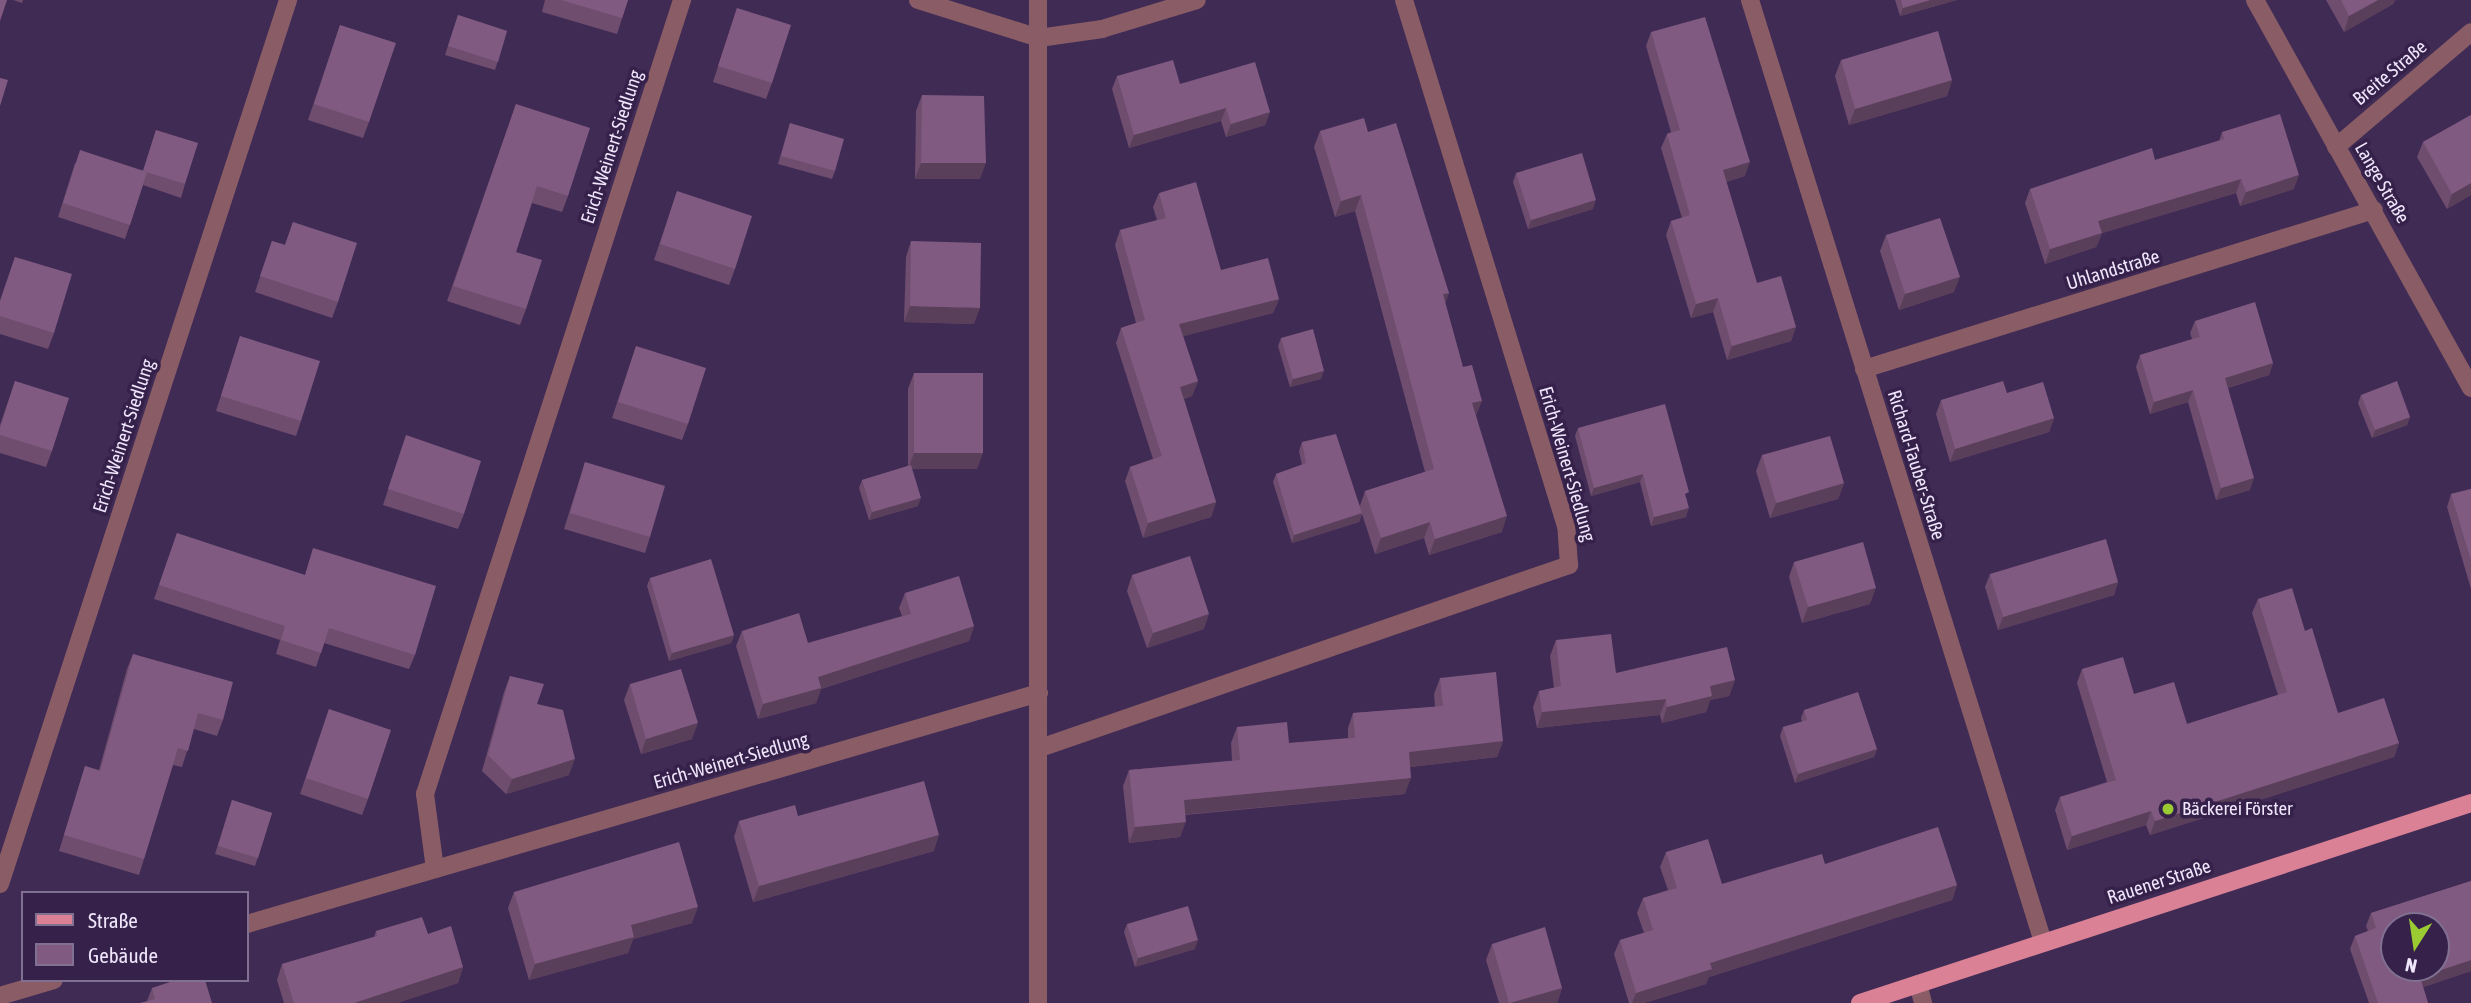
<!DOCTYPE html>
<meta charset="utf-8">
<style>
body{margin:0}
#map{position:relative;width:2471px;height:1003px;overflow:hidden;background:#402b55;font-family:"Asap Condensed",sans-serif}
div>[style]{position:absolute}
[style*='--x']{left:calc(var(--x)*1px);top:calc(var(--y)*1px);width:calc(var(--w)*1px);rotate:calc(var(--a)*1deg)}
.minor>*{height:18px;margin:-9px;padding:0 9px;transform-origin:9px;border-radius:9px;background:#8a5d66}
.major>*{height:18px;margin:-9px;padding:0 9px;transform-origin:9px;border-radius:9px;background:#da8195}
.wall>*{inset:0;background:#6e4d6f}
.shaded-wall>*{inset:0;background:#5a3f5a}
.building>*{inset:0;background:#805a81}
.dots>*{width:19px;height:19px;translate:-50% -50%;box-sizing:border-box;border:4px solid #36214a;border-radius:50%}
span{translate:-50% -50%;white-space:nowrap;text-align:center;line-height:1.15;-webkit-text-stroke:7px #36214a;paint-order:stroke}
.street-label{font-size:19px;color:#f0e6fc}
.poi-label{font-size:19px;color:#f0e6fc}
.left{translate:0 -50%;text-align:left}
.legend{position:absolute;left:21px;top:891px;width:228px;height:91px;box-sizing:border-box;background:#36214a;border:2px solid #807091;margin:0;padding:9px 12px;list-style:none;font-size:21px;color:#f0e6fc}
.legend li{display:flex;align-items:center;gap:14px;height:35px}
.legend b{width:35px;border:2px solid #807091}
.north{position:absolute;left:2380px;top:912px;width:70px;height:70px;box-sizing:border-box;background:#36214a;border:2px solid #807091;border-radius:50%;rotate:192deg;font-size:19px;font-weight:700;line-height:28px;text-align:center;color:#f0e6fc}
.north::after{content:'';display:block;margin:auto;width:24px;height:32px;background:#9bcb33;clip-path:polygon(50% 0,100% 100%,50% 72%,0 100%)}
</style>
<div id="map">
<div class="minor">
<div style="--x:918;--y:0;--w:127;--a:17.4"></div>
<div style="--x:1039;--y:38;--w:64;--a:-8.1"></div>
<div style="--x:1102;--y:29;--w:99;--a:-17"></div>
<div style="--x:1750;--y:0;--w:987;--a:72.72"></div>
<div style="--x:2255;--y:0;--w:444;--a:60.9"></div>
<div style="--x:2336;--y:147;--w:177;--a:-40.4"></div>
<div style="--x:1864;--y:369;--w:534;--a:-17.32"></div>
<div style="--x:1040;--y:748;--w:560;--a:-19.08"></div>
<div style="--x:1569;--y:565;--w:39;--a:-94"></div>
<div style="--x:1566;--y:526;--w:550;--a:-107.12"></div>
<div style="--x:435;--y:869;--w:76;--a:-97.6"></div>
<div style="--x:425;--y:794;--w:835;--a:-72.06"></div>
<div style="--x:0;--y:884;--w:930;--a:-71.95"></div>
<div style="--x:247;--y:924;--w:825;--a:-16.26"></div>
<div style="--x:1918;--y:984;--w:20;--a:75"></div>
<div style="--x:0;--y:996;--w:56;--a:-16.5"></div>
<div style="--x:1038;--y:1003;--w:1003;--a:-90"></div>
</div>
<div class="major">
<div style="--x:1860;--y:1003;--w:643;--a:-18.12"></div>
</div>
<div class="wall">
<div style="clip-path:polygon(13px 0,23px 0,22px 3px)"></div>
<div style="clip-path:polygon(545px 0,628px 0,617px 34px,542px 12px)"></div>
<div style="clip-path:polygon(1895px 0,1957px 0,1900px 16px)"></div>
<div style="clip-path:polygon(2326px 0,2395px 0,2393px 4px,2344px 32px)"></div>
<div style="clip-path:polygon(737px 8px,772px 83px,766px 99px,713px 82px)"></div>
<div style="clip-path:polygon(458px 15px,507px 31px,495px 70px,445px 55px)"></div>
<div style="clip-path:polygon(340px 25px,369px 122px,363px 138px,308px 120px)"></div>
<div style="clip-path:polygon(1651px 32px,1745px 176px,1726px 182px,1757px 283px,1796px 327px,1791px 341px,1727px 360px,1713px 312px,1691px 318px,1666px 235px,1671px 221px,1682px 218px,1661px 148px,1667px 134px,1671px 132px,1646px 46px)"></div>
<div style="clip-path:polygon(1841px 60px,1952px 80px,1947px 96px,1849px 125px,1835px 76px)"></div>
<div style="clip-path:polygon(1117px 76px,1180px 84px,1270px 112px,1265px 125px,1226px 137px,1221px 121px,1129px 148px,1112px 89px)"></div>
<div style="clip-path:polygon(922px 95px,980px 179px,915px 179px,916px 111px)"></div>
<div style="clip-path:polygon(516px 104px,568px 196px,562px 212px,532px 203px,516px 252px,526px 309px,520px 325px,447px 301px)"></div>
<div style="clip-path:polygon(2471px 115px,2471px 195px,2447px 209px,2417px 157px,2423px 142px)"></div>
<div style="clip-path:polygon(790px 123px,835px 171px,832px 179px,778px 164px)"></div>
<div style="clip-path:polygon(156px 130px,185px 184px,181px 198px,143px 185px,125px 239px,58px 217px,75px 163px,143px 171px)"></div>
<div style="clip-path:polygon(1320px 131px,1368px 132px,1449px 293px,1445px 303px,1476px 416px,1502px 532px,1429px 555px,1424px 538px,1375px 554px,1362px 514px,1359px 522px,1292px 543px,1273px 482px,1276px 474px,1302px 465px,1299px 451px,1302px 442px,1360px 506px,1365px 491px,1425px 472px,1355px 211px,1335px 217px,1314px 147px)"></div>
<div style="clip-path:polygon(2222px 132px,2294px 189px,2240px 206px,2236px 193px,2102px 233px,2096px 247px,2045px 264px,2025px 203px,2030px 189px,2155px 160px,2219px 141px)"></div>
<div style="clip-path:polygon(1516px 173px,1593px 209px,1528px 229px,1513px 182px)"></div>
<div style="clip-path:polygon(677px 191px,735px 269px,729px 285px,654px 260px)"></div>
<div style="clip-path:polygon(1159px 193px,1221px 270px,1279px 299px,1273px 313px,1183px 336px,1198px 381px,1192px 396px,1184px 399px,1216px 502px,1211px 517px,1143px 538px,1125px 481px,1130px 467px,1153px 459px,1116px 343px,1121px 328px,1136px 323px,1115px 245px,1120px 230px,1157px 220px,1153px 207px)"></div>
<div style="clip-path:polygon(293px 222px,338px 302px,332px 318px,255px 292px,272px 241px,285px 245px)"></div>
<div style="clip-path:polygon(1886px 235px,1954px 292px,1899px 310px,1880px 251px)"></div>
<div style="clip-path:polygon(911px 241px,974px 324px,904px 322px,906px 257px)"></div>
<div style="clip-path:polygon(15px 257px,54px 333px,48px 349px,0 334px,0 300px)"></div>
<div style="clip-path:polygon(2195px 321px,2273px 363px,2269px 375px,2228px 388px,2250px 490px,2216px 500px,2188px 402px,2150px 414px,2136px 367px,2140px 355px,2192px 339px,2190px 333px)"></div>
<div style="clip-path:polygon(240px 336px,301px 421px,296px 436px,216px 411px)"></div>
<div style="clip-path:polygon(1281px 338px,1321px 379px,1290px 387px,1278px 346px)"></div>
<div style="clip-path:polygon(636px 346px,688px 424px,682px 440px,612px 418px)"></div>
<div style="clip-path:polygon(914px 373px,977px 469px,912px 469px,918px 506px,869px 520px,859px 488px,862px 480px,908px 466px,908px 389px)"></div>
<div style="clip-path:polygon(15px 381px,52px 451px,46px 467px,0 453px,0 425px)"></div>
<div style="clip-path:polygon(2007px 393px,2054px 418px,2049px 432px,1950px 462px,1936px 414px,1941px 400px)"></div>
<div style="clip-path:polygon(2361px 395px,2410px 417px,2407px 425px,2372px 438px,2358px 403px)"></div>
<div style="clip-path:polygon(1578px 428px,1687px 499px,1686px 517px,1651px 526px,1640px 482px,1591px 496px,1575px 436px)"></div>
<div style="clip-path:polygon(401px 451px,464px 514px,458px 529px,383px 505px)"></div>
<div style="clip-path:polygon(1762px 455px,1844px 483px,1838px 499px,1770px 518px,1756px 471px)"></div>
<div style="clip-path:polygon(585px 462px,650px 537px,645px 553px,564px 529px)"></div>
<div style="clip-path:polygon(2471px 489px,2471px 589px,2447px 507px,2451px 494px)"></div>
<div style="clip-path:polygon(177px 533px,415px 655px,409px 669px,324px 643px,316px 667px,276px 654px,280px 640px,154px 599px)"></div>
<div style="clip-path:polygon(1794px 562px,1870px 604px,1802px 623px,1789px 577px)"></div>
<div style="clip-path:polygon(1990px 574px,2118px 582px,2114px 595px,1998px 630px,1985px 587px)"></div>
<div style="clip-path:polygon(1132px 575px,1204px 629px,1147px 648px,1127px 591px)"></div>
<div style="clip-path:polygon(650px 578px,734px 635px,731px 643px,669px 661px,647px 586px)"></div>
<div style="clip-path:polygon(905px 593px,974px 626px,969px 641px,821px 689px,816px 703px,758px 719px,736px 646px,742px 631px,808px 643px,902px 616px,899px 608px)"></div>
<div style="clip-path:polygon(2258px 599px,2305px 631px,2338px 713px,2399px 743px,2394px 757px,2150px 835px,2146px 825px,2067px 850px,2055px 810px,2060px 797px,2107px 782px,2077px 683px,2082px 669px,2134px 694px,2187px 724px,2278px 695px,2252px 613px)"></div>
<div style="clip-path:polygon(1556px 640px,1616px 673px,1735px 680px,1729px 696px,1710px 700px,1706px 712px,1662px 723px,1660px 715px,1537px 728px,1533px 707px,1539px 691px,1554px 688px,1550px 656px)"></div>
<div style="clip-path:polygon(133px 654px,223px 720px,217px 736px,194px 729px,182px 767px,173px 765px,139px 875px,59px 851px,85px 766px,99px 770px,127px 669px)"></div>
<div style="clip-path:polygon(510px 676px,569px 775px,506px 794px,482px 771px,504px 692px)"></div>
<div style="clip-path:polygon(1440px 678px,1503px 741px,1497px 757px,1410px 767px,1405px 794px,1185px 815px,1180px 837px,1129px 843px,1123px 786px,1129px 770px,1232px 761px,1231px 743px,1237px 727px,1289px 743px,1348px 738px,1348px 728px,1353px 713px,1435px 707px,1434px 694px)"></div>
<div style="clip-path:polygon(630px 684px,692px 739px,641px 754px,624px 700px)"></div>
<div style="clip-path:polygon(329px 709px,368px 799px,362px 815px,300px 794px)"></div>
<div style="clip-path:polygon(1804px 710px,1877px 749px,1874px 757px,1795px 783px,1780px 736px,1783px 727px,1802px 722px,1801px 718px)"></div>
<div style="clip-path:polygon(232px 800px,272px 813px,255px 866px,215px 854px)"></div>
<div style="clip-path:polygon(798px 816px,934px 851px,753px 902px,734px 837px,739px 821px)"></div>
<div style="clip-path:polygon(1666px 852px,1722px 884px,1825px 864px,1957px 885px,1952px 900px,1709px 977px,1706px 984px,1644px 1003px,1629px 1003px,1614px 954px,1620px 940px,1644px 933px,1637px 913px,1643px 898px,1668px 890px,1660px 867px)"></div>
<div style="clip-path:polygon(2471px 881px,2471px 971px,2423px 987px,2428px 1003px,2369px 1003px,2350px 949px,2355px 936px,2368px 931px,2366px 926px,2371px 913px)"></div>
<div style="clip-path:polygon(514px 892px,692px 923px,633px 939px,628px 953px,529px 980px,508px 908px)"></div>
<div style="clip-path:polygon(1127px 924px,1195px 949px,1135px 967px,1124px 932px)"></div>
<div style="clip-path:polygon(376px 931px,428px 934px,463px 967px,458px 983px,397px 1003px,284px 1003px,277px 980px,282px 964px,374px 937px)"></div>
<div style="clip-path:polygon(1492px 944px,1562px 988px,1557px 1003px,1499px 1003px,1486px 960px)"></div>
<div style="clip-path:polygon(152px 988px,212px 1003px,147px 1001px)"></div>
</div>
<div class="shaded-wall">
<div style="clip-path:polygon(1930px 0,1957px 0,1900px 16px,1903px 8px)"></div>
<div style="clip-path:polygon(2378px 0,2395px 0,2393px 4px,2344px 32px,2349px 16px)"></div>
<div style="clip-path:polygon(1952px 80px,1947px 96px,1849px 125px,1855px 109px)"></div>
<div style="clip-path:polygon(1226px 108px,1221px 121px,1129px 148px,1134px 135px)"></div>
<div style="clip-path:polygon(1270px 112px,1265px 125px,1226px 137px,1231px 124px)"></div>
<div style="clip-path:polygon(1750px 162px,1745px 176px,1718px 184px,1723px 170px)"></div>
<div style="clip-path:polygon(921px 163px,986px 163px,980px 179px,915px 179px)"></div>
<div style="clip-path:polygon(2299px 175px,2294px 189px,2240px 206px,2246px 192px)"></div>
<div style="clip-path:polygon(2241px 179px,2236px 193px,2093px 236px,2098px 221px)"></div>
<div style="clip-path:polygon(2471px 183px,2471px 195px,2447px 209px,2452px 194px)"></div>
<div style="clip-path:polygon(1361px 195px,1355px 211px,1335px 217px,1341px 201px)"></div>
<div style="clip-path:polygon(1596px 200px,1593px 209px,1528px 229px,1531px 220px)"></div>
<div style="clip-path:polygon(2102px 233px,2096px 247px,2045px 264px,2050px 249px)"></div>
<div style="clip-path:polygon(1960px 277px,1954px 292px,1899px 310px,1905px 294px)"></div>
<div style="clip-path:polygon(1449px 293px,1443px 309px,1443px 294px)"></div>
<div style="clip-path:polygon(1718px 298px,1713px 312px,1691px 318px,1696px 304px)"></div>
<div style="clip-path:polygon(1279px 299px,1273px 313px,1173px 339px,1179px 324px)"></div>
<div style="clip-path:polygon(910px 306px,980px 308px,974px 324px,904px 322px)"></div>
<div style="clip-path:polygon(1796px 327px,1791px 341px,1727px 360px,1732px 346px)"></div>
<div style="clip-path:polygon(2273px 363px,2269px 375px,2220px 390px,2225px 378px)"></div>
<div style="clip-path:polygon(1324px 371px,1321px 379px,1290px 387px,1293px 379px)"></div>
<div style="clip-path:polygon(1198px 381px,1192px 396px,1175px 402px,1180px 387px)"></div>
<div style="clip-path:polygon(2193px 390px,2188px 402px,2150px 414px,2154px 402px)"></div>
<div style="clip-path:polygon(1482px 401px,1476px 416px,1472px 403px)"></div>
<div style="clip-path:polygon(2410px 417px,2407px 425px,2372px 438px,2375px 430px)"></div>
<div style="clip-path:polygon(2054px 418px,2049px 432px,1950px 462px,1955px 449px)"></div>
<div style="clip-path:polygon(914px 453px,983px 453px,977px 469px,908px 469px)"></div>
<div style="clip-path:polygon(1643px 474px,1640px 482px,1591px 496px,1594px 488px)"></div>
<div style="clip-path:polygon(2254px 478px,2250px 490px,2216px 500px,2221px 488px)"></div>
<div style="clip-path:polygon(1844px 483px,1838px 499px,1770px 518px,1776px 503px)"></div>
<div style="clip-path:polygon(921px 498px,918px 506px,869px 520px,872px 512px)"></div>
<div style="clip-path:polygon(1216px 502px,1211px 517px,1143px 538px,1148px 523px)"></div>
<div style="clip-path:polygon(1689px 508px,1686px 517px,1651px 526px,1654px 517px)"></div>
<div style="clip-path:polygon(1362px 513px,1359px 522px,1292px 543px,1294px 535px)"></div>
<div style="clip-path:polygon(1507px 516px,1502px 532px,1429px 555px,1435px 539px)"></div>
<div style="clip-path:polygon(1430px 522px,1424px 538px,1375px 554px,1381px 538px)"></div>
<div style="clip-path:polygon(2118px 582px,2114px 595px,1998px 630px,2003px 617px)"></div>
<div style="clip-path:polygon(1876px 588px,1870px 604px,1802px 623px,1808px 607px)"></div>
<div style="clip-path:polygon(1209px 614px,1204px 629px,1147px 648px,1153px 633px)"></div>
<div style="clip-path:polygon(974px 626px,969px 641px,821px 689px,816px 703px,758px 719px,763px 704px,818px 677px)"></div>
<div style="clip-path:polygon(734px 635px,731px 643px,669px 661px,672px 653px)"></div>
<div style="clip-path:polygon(1735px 680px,1729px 696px,1710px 700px,1706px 712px,1662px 723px,1667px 707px,1710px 686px)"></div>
<div style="clip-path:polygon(1666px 699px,1660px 715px,1537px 728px,1542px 712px)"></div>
<div style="clip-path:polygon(698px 723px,692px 739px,641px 754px,646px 739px)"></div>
<div style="clip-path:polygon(1503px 741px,1497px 757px,1403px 768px,1409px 752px)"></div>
<div style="clip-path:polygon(2399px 743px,2394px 757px,2150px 835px,2155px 821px)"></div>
<div style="clip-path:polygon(1877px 749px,1874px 757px,1795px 783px,1798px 774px)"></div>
<div style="clip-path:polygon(575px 759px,569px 775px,506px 794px,512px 779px)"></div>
<div style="clip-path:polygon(1411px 778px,1405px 794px,1178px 815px,1184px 800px)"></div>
<div style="clip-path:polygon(2151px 811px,2146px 825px,2067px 850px,2072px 836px)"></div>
<div style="clip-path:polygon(1186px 822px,1180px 837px,1129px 843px,1135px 827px)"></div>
<div style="clip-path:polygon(939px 835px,934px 851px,753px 902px,759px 886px)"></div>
<div style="clip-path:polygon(1957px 885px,1952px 900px,1709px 977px,1706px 984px,1644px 1003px,1632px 1003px,1636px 993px,1710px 963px)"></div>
<div style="clip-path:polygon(698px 907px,692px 923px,633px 939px,628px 953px,529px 980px,535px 964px,631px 925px)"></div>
<div style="clip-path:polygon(1198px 940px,1195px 949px,1135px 967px,1138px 958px)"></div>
<div style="clip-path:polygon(2471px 960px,2471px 971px,2415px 990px,2420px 977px)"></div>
<div style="clip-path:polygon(463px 967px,458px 983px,397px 1003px,354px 1003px)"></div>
<div style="clip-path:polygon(1562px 988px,1557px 1003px,1510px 1003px)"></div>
</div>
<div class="building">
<div style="clip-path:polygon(0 0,7px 0,0 21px)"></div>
<div style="clip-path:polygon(561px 0,628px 0,622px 18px)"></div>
<div style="clip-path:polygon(1901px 0,1930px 0,1903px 8px)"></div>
<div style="clip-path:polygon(2341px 0,2378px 0,2349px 16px)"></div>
<div style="clip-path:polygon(737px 8px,791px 25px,772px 83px,718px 66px)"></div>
<div style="clip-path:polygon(458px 15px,507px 31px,498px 62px,448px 46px)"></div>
<div style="clip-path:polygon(1705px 17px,1750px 162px,1723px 170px,1757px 283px,1781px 276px,1796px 327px,1732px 346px,1718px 298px,1696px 304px,1671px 221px,1690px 215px,1667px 134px,1680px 130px,1651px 32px)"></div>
<div style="clip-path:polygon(340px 25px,396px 43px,369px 122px,314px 104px)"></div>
<div style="clip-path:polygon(1938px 31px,1952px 80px,1855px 109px,1841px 60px)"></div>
<div style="clip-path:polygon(1173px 60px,1180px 84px,1255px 62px,1270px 112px,1231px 124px,1226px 108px,1134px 135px,1117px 76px)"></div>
<div style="clip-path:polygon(0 78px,8px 80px,0 106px)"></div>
<div style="clip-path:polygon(922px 95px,984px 96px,986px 163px,921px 163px)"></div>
<div style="clip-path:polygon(516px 104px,590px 128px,568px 196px,537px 186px,516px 252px,542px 260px,526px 309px,453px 286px)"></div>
<div style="clip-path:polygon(2280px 114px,2299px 175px,2246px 192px,2241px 179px,2098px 221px,2102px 233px,2050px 249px,2030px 189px,2152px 148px,2155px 160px,2224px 139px,2222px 132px)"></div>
<div style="clip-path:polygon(2471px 115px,2471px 183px,2452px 194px,2423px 142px)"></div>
<div style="clip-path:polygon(1364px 118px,1368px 132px,1396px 123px,1449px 293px,1443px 294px,1463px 367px,1472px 365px,1482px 401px,1472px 403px,1507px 516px,1435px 539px,1430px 522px,1381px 538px,1365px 491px,1434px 469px,1361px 195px,1341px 201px,1320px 131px)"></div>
<div style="clip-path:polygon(790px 123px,844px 139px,835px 171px,781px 156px)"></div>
<div style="clip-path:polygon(156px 130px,198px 143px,185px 184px,143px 171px)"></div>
<div style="clip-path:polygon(80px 150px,147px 172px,130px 225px,63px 203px)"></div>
<div style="clip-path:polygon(1582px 153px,1596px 200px,1531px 220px,1516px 173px)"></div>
<div style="clip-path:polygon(1196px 182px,1221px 270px,1268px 258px,1279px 299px,1179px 324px,1198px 381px,1180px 387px,1216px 502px,1148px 523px,1130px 467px,1162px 456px,1121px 328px,1145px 320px,1120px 230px,1166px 218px,1159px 193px)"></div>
<div style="clip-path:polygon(677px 191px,752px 216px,735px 269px,660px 244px)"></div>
<div style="clip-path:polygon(1940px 218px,1960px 277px,1905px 294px,1886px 235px)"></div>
<div style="clip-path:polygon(293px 222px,357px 243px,338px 302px,260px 276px,272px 241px,285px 245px)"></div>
<div style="clip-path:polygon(911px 241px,981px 243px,980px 308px,910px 306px)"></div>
<div style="clip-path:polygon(15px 257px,72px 274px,54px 333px,0 316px,0 302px)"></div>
<div style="clip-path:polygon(2255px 302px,2273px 363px,2225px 378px,2254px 478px,2221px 488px,2193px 390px,2154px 402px,2140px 355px,2200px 337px,2195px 321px)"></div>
<div style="clip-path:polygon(1313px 329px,1324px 371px,1293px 379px,1281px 338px)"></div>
<div style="clip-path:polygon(240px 336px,320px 361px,301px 421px,221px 396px)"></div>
<div style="clip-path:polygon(636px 346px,706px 368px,688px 424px,618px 402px)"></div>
<div style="clip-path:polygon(914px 373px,983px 373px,983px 453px,914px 453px)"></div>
<div style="clip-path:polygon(15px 381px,69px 398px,52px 451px,0 435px,0 428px)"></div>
<div style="clip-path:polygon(2003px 381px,2007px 393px,2043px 382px,2054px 418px,1955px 449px,1941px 400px)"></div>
<div style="clip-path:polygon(2397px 381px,2410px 417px,2375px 430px,2361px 395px)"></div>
<div style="clip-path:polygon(1665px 404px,1689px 492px,1685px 494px,1689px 508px,1654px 517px,1643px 474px,1594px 488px,1578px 428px)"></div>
<div style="clip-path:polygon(1336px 434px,1362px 513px,1294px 535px,1276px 474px,1306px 463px,1302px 442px)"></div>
<div style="clip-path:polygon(406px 435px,481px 461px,464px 514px,388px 489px)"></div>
<div style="clip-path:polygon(1830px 436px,1844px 483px,1776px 503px,1762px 455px)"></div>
<div style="clip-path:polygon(585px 462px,665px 486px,650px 537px,570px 513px)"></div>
<div style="clip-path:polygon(911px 465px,921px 498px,872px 512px,862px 480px)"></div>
<div style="clip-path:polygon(2471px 489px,2471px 560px,2451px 494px)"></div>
<div style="clip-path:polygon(177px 533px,305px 575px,313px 548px,436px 586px,415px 655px,329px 628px,321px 653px,281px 640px,285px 626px,159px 585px)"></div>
<div style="clip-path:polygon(2106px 539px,2118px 582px,2003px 617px,1990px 574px)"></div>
<div style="clip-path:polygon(1863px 542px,1876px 588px,1808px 607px,1794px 562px)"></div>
<div style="clip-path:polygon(1190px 556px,1209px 614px,1153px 633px,1132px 575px)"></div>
<div style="clip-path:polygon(711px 559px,734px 635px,672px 653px,650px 578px)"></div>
<div style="clip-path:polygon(959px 576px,974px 626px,818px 677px,821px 688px,763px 704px,742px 631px,799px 613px,808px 643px,911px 614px,905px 593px)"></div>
<div style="clip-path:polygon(2292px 588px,2305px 631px,2312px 628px,2338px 713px,2384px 698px,2399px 743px,2155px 821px,2151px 811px,2072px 836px,2060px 797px,2116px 780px,2082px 669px,2123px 657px,2134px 694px,2174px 682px,2187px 724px,2287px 692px,2258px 599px)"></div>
<div style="clip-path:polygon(1611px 634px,1616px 673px,1727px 647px,1735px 680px,1710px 686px,1712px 696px,1667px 707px,1666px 699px,1542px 712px,1539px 691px,1561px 686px,1556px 640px)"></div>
<div style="clip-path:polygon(133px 654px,233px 682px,223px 720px,198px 713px,188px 751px,178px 748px,144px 859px,64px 835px,85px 766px,100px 771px)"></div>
<div style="clip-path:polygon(681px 669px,698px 723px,646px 739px,630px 684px)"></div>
<div style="clip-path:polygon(1496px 672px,1503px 741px,1409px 752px,1411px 778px,1184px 800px,1186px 822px,1135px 827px,1129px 770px,1240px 760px,1237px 727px,1287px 722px,1289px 743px,1355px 738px,1353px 713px,1443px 706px,1440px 678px)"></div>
<div style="clip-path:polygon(510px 676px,544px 684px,537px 704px,563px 710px,575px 759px,512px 779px,488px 755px)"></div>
<div style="clip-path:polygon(1858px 692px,1877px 749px,1798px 774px,1783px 727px,1807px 720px,1804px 710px)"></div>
<div style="clip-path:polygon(329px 709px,391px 730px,368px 799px,306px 778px)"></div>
<div style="clip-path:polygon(924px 781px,939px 835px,759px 886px,739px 821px,795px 805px,798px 816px)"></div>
<div style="clip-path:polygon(232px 800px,272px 813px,258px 858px,218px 846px)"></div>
<div style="clip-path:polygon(1938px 827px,1957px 885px,1710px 963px,1712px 969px,1636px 993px,1620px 940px,1653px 930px,1643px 898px,1677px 888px,1666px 852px,1708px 839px,1722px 884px,1822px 854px,1825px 864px)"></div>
<div style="clip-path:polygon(679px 842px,698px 907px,631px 925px,634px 937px,535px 964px,514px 892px)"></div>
<div style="clip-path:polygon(evenodd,2471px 881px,2471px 960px,2420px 977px,2428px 1003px,2378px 1003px,2355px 936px,2376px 928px,2371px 913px,2471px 881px,2394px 926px,2436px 926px,2436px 968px,2394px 968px,2394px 926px)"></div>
<div style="clip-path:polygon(1188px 906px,1198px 940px,1138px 958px,1127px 924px)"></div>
<div style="clip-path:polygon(422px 917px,428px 934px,451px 926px,463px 967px,354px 1003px,294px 1003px,282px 964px,377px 936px,376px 931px)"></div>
<div style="clip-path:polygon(1545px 927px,1562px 988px,1509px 1003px,1492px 944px)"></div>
<div style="clip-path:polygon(176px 980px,205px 980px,212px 1003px,140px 1003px,155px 999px,152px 988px)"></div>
</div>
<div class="dots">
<div style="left:2168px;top:809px;background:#9bcb33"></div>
</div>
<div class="street-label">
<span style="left:2390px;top:73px;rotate:-40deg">Breite Straße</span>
<span style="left:612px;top:147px;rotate:-72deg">Erich-Weinert-Siedlung</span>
<span style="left:2382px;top:183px;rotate:60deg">Lange Straße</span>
<span style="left:2113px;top:270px;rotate:-17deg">Uhlandstraße</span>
<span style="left:124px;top:436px;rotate:-72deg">Erich-Weinert-Siedlung</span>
<span style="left:1567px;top:464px;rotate:74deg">Erich-Weinert-Siedlung</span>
<span style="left:1916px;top:465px;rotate:73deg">Richard-Tauber-Straße</span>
<span style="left:731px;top:761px;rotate:-16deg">Erich-Weinert-Siedlung</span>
<span style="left:2159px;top:882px;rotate:-18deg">Rauener Straße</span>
</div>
<div class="poi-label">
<span class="left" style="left:2182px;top:809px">Bäckerei Förster</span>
</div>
<ul class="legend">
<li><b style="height:9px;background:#da8195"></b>Straße</li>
<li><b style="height:19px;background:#805a81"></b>Gebäude</li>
</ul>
<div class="north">N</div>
</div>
